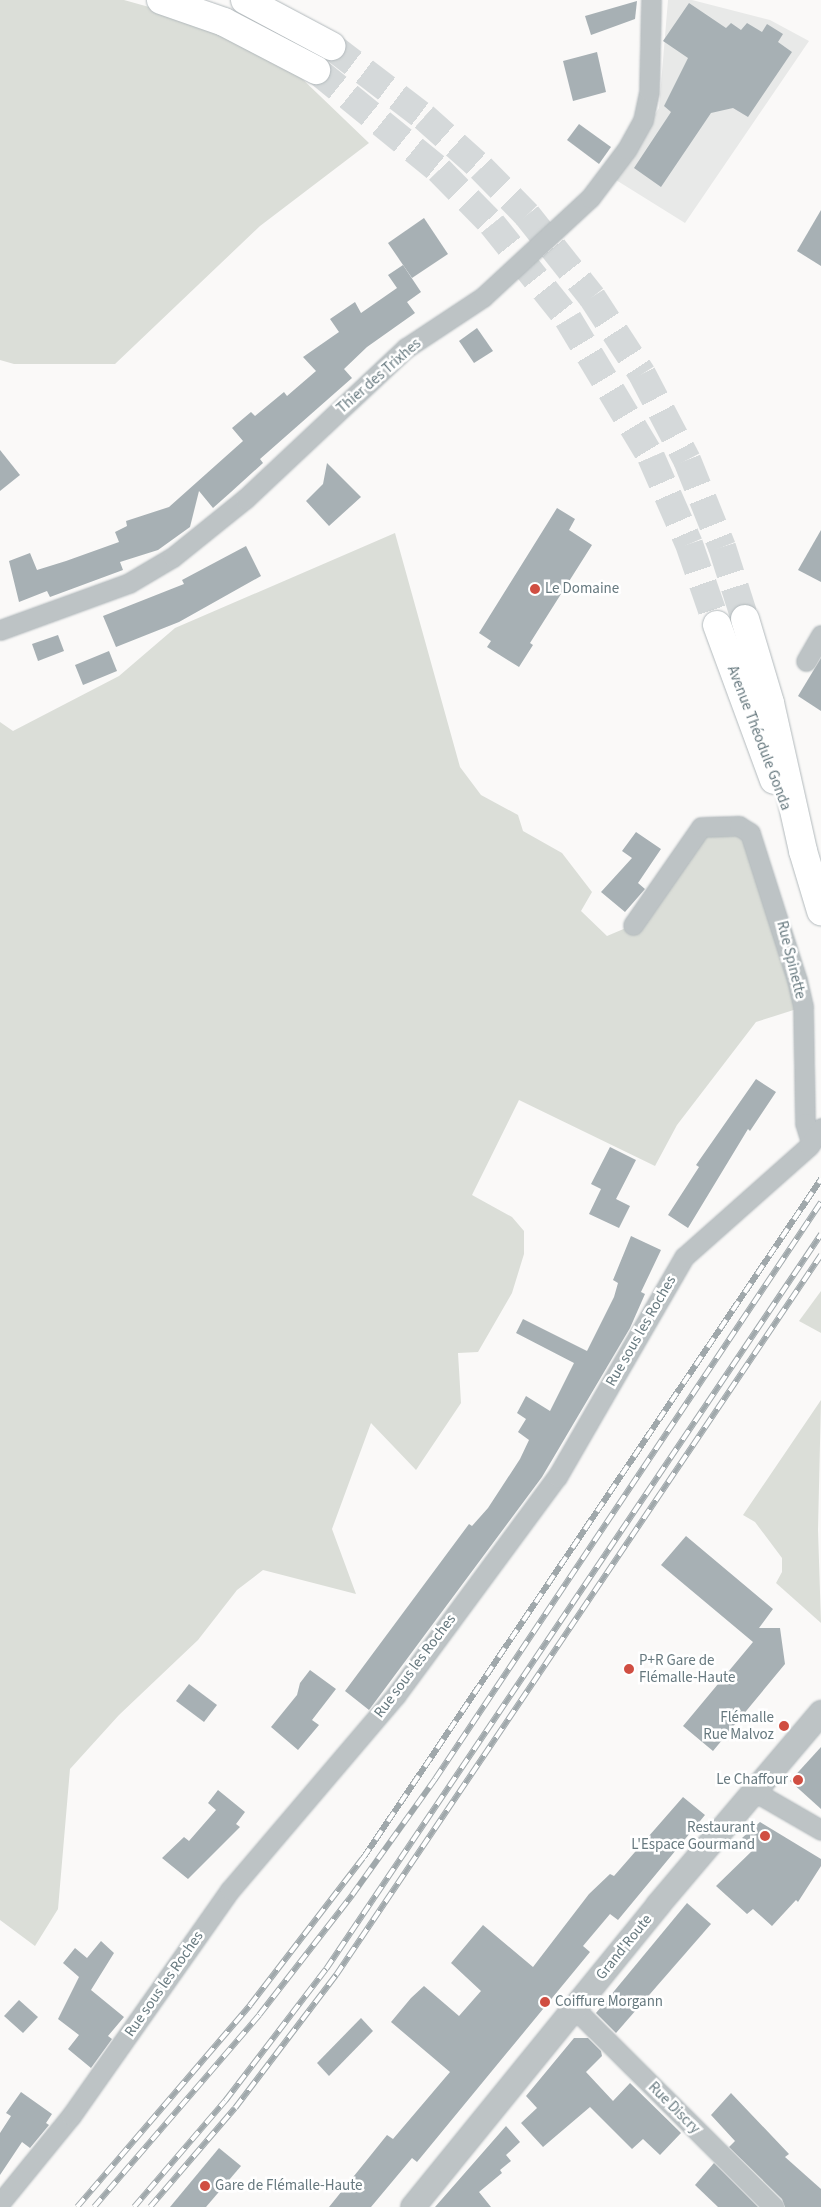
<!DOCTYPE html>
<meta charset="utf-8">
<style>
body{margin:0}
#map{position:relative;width:821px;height:2207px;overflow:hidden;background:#faf9f8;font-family:"Source Sans 3",sans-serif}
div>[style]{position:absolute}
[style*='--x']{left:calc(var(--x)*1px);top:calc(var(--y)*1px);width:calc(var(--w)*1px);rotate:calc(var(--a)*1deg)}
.built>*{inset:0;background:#e8e9e8}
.green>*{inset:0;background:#dbded8}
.building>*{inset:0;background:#a7b0b4}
.secondary-tunnel>*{height:28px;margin-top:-14px;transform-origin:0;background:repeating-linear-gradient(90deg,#d5d9da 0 28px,transparent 0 42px)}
.roads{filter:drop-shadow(0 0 1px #b2b9bc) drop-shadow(0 0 1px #b2b9bc)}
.minor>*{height:19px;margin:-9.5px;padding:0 9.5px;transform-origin:9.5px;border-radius:9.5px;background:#bdc3c5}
.tertiary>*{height:24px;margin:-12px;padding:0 12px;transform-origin:12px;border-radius:12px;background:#bdc3c5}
.secondary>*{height:28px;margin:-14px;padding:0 14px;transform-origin:14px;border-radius:14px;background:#fff}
.rail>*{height:5.5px;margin-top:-2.75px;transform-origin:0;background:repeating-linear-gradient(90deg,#fff 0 11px,#a0a8ab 0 22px);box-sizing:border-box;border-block:1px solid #a0a8ab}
.dots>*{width:14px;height:14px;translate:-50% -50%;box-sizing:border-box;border:2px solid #fff;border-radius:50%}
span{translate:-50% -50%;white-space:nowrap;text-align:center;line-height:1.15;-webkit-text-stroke:5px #fff;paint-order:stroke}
.street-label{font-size:15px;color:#67797f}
.poi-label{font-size:15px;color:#67797f}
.left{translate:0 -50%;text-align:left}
.right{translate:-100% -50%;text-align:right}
</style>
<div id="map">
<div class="built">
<div style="clip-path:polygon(668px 0,692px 0,770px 20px,809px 41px,685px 223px,616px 180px,659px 108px)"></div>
</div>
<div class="green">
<div style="clip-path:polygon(0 0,124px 0,192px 19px,294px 71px,369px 143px,260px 226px,115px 364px,14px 364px,0 360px)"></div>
<div style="clip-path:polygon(395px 533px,460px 767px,481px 795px,518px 815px,523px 831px,562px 853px,592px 892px,581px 911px,607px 936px,633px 925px,701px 827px,739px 826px,803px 1007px,756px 1022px,677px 1125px,655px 1166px,519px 1100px,472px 1195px,512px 1217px,524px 1231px,524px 1254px,512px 1293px,478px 1352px,458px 1353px,461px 1403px,416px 1470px,371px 1423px,332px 1529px,356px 1594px,263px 1570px,237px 1590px,198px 1640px,119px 1715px,70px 1769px,58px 1909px,35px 1946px,0 1920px,0 722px,13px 731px,119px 676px,175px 628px)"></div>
<div style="clip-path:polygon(821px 1291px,821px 1333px,799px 1321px)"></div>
<div style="clip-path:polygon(821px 1400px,818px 1530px,821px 1623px,776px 1583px,782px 1572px,782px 1558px,755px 1522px,743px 1515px)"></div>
</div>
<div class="building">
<div style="clip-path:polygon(637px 1px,635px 19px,591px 35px,585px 16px)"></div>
<div style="clip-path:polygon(689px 3px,726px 28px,731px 23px,741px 30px,747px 23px,762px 32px,767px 24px,783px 34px,778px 42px,792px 52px,748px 117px,733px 108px,711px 113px,661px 187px,634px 168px,671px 112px,664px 106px,688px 58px,663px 41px)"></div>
<div style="clip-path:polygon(597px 52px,606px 92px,573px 101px,563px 61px)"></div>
<div style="clip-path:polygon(579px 124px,611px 147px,599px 164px,567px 140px)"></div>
<div style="clip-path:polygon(821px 210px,821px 266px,797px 251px)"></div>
<div style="clip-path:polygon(424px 218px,448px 254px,412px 278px,388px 243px)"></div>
<div style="clip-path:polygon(403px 265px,421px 292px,407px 302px,415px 313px,367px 347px,344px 369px,352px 378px,260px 459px,263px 463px,231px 492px,213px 508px,199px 491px,190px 527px,158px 550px,120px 562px,123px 570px,50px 597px,47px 591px,19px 602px,9px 561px,30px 553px,37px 570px,66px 561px,119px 542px,115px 532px,127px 526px,126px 521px,169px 507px,243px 441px,232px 428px,251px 412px,255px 416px,284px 392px,287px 396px,316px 371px,303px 357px,339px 332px,330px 319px,355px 302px,361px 313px,397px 288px,388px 275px)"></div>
<div style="clip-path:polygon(477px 328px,493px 351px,474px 363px,459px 341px)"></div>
<div style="clip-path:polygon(0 450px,20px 475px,0 491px)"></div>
<div style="clip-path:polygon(327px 463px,361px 497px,329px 526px,306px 501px,323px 484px)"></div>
<div style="clip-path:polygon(557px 508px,575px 519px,569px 530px,592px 545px,530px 643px,533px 645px,519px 667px,487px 647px,491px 641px,479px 633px)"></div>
<div style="clip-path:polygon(821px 530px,821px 582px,798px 570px)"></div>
<div style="clip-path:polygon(246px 546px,261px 576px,179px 622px,116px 647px,103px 616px,184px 584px,182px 580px)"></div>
<div style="clip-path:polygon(58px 635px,64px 651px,38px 661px,32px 644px)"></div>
<div style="clip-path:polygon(109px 651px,117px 671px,83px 685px,75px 665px)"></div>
<div style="clip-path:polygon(821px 658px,821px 711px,798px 696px)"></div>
<div style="clip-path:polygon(636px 832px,661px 849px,638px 883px,645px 889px,625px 912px,601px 892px,632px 858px,622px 851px)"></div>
<div style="clip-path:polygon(756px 1079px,776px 1092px,750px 1131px,748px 1129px,688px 1228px,668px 1215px,699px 1167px,696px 1165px)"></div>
<div style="clip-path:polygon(610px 1147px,636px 1160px,616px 1199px,630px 1206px,619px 1228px,589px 1214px,601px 1189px,591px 1184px)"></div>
<div style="clip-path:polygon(631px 1236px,661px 1250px,641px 1292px,645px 1294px,630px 1328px,542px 1477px,369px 1710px,345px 1691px,469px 1524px,472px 1526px,488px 1508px,520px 1459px,529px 1440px,518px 1432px,526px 1419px,517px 1413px,526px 1396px,550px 1411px,574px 1363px,516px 1333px,523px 1319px,587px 1351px,614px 1297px,618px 1283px,613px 1280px)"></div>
<div style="clip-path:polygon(686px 1536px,773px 1609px,759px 1628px,780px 1628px,785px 1664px,713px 1751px,683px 1726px,753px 1642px,661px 1565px)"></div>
<div style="clip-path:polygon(310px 1670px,336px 1689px,312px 1720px,319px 1725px,298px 1750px,271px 1727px,297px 1695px,300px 1683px)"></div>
<div style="clip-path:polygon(189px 1684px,217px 1705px,204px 1722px,176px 1701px)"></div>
<div style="clip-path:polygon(821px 1747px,821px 1809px,790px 1781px)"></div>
<div style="clip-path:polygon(218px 1790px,245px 1812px,236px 1824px,240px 1827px,188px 1879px,162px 1858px,184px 1837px,189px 1841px,216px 1810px,208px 1803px)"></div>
<div style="clip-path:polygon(683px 1797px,705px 1815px,618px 1920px,610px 1914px,583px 1946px,590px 1952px,417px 2162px,412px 2158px,371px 2207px,329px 2207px,387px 2135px,393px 2139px,450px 2072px,391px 2022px,411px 1998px,424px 1986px,459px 2016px,481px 1991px,451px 1963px,483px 1925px,533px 1967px,589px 1894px,610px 1874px,614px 1876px)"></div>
<div style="clip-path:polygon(760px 1822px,821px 1859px,821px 1866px,798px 1902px,796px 1900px,772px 1926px,753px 1909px,747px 1914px,716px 1886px,754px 1849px,742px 1838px)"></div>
<div style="clip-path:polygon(687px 1903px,711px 1924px,616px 2033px,596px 2013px)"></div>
<div style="clip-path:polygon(101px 1941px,114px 1953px,91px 1990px,124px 2017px,108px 2036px,112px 2039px,91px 2068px,68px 2049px,79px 2035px,58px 2019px,79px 1977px,63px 1963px,75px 1948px,87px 1958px)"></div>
<div style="clip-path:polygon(19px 2000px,38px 2017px,23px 2033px,4px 2016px)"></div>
<div style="clip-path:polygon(361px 2018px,373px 2031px,329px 2076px,317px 2063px)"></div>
<div style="clip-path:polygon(574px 2038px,588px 2038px,601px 2051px,602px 2056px,586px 2072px,613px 2101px,630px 2083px,681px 2133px,660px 2155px,643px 2139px,632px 2149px,590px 2107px,543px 2147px,521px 2123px,537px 2108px,526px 2096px)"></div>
<div style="clip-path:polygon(21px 2092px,52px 2114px,46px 2123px,49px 2125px,30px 2148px,22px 2142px,0 2175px,0 2133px,11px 2116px,6px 2113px)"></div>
<div style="clip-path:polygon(731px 2093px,789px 2154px,785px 2157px,821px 2189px,821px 2207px,785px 2207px,782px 2199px,729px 2147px,735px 2141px,711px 2115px)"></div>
<div style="clip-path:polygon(506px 2126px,520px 2142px,506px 2155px,511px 2161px,500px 2170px,502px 2173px,479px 2192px,491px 2207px,435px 2207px)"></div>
<div style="clip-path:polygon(219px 2148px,241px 2166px,206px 2207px,170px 2207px)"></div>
<div style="clip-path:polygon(714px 2163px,758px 2207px,718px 2207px,695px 2185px)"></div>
</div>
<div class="secondary-tunnel">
<div style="--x:331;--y:46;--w:117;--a:37.4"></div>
<div style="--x:424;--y:117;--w:76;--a:41.8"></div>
<div style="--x:481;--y:168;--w:66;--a:45.6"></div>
<div style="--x:527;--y:215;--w:105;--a:51.6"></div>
<div style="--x:592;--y:297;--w:92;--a:57"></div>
<div style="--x:642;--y:374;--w:97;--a:62.4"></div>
<div style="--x:687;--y:460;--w:94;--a:68.1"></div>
<div style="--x:722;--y:547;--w:76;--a:72.3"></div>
<div style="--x:316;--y:70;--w:159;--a:39.1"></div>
<div style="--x:439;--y:170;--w:76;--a:45.5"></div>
<div style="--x:492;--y:224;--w:122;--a:51.3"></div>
<div style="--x:568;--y:319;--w:161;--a:59"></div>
<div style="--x:651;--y:457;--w:95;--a:66.4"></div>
<div style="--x:689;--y:544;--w:86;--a:70.9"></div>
</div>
<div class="roads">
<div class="minor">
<div style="--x:0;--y:630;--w:137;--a:-20"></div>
<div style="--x:129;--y:583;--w:51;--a:-30.6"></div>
<div style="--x:173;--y:557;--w:92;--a:-38.9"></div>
<div style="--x:245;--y:499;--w:221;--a:-43.2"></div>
<div style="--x:406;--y:348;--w:92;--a:-33.5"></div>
<div style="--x:483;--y:297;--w:146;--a:-42.8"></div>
<div style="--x:590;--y:198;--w:61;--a:-52.9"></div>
<div style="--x:627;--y:149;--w:33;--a:-61"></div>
<div style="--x:643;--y:120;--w:30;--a:-78"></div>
<div style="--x:649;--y:91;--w:91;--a:-88.7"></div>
<div style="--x:806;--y:661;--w:30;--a:-60"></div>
<div style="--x:633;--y:925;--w:119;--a:-55.2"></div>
<div style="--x:701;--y:827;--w:38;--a:-2"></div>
<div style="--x:739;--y:826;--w:13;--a:32"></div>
<div style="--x:750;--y:833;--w:154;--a:72.3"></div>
<div style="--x:797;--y:980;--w:28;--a:77"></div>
<div style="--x:803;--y:1007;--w:116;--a:89"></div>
<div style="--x:805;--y:1123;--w:21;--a:73"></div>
<div style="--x:757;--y:1793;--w:74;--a:30"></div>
<div style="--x:574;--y:2008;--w:282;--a:44.9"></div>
<div style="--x:0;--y:2203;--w:112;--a:-50.8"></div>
<div style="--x:71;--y:2116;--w:276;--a:-54.9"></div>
<div style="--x:230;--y:1890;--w:256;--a:-49.6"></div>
<div style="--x:396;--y:1695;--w:271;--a:-53.6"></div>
<div style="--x:557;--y:1477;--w:254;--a:-60"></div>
<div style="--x:684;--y:1257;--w:167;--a:-41.6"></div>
<div style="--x:809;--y:1146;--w:22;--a:-56"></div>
</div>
<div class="tertiary">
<div style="--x:413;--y:2207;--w:389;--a:-50.9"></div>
<div style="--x:658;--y:1905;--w:252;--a:-49.7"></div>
</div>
<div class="secondary">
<div style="--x:161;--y:0;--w:67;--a:19.2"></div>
<div style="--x:224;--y:22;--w:104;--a:27.6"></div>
<div style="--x:245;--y:0;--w:98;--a:28.1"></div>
<div style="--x:745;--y:619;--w:88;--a:73.4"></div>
<div style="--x:770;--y:703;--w:152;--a:77.4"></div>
<div style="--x:803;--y:851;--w:63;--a:73.3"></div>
<div style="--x:717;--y:625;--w:165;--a:69.8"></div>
</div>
</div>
<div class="rail">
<div style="--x:77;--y:2207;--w:266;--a:-49.4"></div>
<div style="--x:250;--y:2005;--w:185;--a:-52.5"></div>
<div style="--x:363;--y:1858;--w:819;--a:-56"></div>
<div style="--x:94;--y:2207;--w:253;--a:-49.3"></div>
<div style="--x:259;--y:2015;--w:152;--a:-52.2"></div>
<div style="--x:352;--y:1895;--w:143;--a:-54.4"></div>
<div style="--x:435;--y:1779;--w:694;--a:-56.22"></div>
<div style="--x:134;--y:2207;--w:140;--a:-49.4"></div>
<div style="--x:225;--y:2101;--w:166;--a:-52.6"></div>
<div style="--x:326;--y:1969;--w:886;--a:-56.04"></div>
<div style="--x:150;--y:2207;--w:130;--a:-49.4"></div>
<div style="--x:235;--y:2108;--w:167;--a:-52.8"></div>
<div style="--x:336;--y:1975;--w:868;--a:-56.04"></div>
</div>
<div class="dots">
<div style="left:535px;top:589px;background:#d04e42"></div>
<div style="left:629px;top:1669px;background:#d04e42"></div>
<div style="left:784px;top:1726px;background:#d04e42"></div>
<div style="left:798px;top:1780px;background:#d04e42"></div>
<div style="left:765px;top:1836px;background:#d04e42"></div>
<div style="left:545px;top:2002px;background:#d04e42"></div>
<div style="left:205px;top:2186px;background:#d04e42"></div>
</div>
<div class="street-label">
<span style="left:379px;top:376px;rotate:-41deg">Thier des Trixhes</span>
<span style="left:759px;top:738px;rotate:69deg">Avenue Théodule Gonda</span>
<span style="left:791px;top:960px;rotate:76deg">Rue Spinette</span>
<span style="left:641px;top:1331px;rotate:-60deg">Rue sous les Roches</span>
<span style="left:415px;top:1666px;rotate:-53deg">Rue sous les Roches</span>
<span style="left:624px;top:1947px;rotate:-51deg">Grand'Route</span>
<span style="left:164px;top:1984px;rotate:-55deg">Rue sous les Roches</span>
<span style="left:674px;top:2108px;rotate:45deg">Rue Discry</span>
</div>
<div class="poi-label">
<span class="left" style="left:545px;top:589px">Le Domaine</span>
<span class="left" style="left:639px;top:1669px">P+R Gare de<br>Flémalle-Haute</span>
<span class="right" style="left:774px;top:1726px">Flémalle<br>Rue Malvoz</span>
<span class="right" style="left:788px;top:1780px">Le Chaffour</span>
<span class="right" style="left:755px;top:1836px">Restaurant<br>L'Espace Gourmand</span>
<span class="left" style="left:555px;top:2002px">Coiffure Morgann</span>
<span class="left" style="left:215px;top:2186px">Gare de Flémalle-Haute</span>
</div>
</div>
